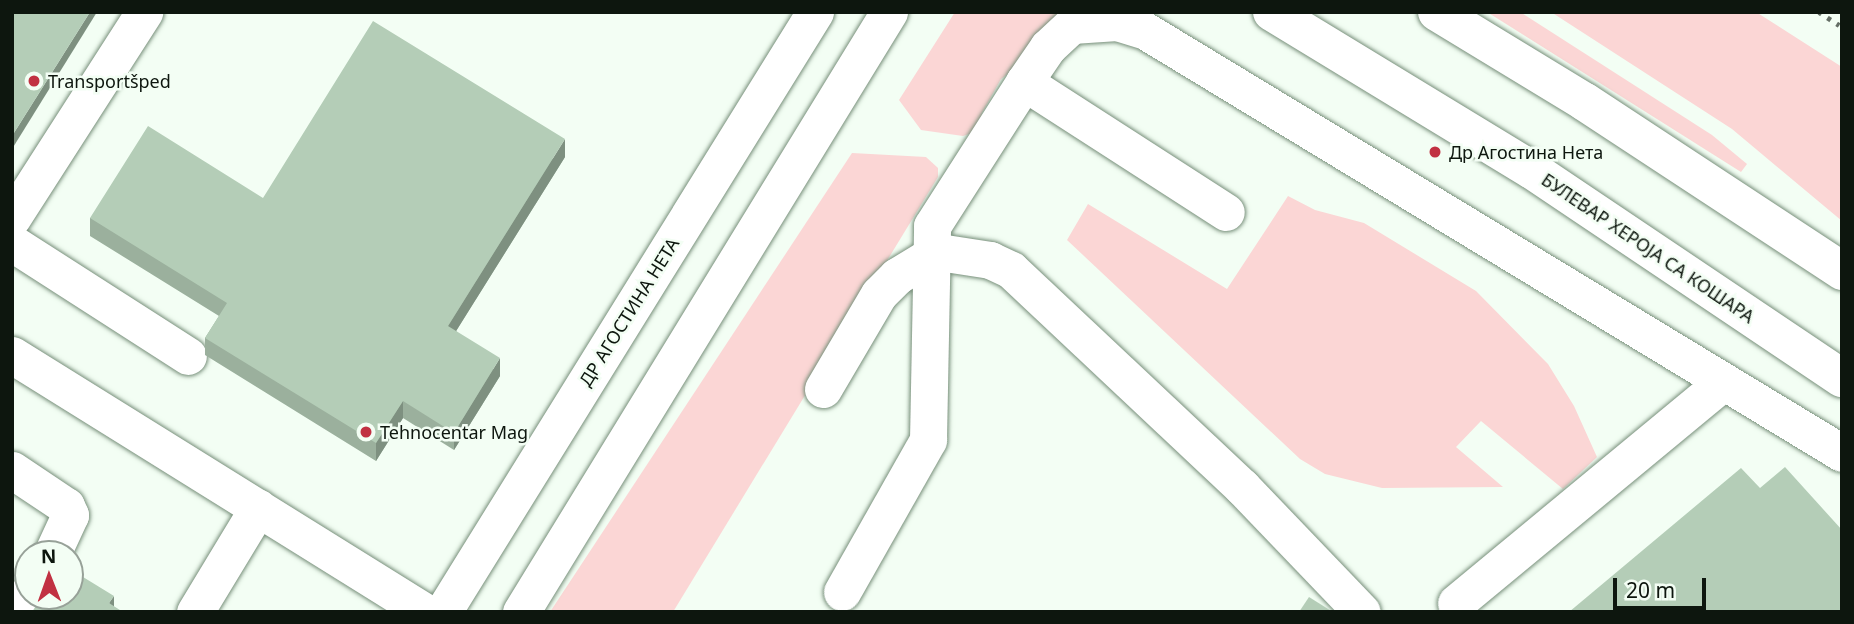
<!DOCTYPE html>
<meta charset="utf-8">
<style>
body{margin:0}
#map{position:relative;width:1854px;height:624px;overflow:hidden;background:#f3fef4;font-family:"Noto Sans",sans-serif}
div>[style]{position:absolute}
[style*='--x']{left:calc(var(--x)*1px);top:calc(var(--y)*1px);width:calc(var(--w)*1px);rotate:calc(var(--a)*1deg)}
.green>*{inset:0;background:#fbd6d5}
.roads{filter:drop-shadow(0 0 2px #778f7a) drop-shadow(0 0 2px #778f7a)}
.minor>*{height:37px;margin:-18.5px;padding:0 18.5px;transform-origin:18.5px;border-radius:18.5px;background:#fff}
.major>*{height:38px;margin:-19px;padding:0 19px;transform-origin:19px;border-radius:19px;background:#fff}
.rail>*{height:5px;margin-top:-2.5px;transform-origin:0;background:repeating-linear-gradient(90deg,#646e65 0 3.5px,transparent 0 10.5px)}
.wall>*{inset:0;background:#9bb09d}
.shaded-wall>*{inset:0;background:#7e9080}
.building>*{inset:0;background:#b4cdb7}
.dots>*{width:19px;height:19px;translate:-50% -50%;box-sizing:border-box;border:4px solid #f3fef4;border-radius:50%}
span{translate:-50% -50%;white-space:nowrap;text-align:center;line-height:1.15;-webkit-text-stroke:5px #f3fef4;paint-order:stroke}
.poi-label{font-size:18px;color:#0d160e}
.left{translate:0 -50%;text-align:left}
.street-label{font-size:18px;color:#0d160e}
.frame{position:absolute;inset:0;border:14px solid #0d160e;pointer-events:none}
.north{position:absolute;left:14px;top:540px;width:70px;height:70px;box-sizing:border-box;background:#f3fef4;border:2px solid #97a198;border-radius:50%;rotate:359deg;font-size:19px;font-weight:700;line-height:28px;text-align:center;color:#0d160e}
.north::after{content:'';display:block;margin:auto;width:24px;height:32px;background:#c13142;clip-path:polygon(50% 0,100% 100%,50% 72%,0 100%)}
.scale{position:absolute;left:1613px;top:578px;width:93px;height:32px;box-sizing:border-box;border:4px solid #0d160e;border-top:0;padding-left:9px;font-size:21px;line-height:24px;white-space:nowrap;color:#0d160e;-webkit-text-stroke:5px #f3fef4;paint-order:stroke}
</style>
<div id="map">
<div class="green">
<div style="clip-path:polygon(955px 12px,1092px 12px,1001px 79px,982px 113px,978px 131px,963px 136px,921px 130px,899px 100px)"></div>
<div style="clip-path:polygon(1487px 12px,1520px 12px,1712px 135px,1747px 164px,1741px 172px)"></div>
<div style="clip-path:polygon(1551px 12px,1756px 12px,1842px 67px,1842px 221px,1732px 129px)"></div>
<div style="clip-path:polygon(852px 153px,926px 157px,938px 168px,938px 177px,673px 612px,550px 612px)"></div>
<div style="clip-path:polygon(1288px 196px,1315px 210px,1364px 223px,1476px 291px,1548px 364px,1574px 406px,1597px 457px,1563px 489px,1481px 421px,1456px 447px,1503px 487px,1382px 488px,1325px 474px,1300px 459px,1067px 240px,1088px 204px,1227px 289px)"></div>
</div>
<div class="roads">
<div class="minor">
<div style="--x:1024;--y:82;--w:42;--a:-55.6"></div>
<div style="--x:1048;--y:47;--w:33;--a:-43"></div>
<div style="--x:1072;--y:25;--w:45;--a:-3.8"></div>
<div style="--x:1117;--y:22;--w:28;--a:17"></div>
<div style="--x:1144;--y:30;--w:816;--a:31.22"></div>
<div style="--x:12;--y:218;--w:245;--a:-57.3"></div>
<div style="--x:12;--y:243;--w:209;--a:32.7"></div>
<div style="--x:12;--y:355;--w:486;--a:31.9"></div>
<div style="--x:823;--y:389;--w:110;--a:-59.5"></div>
<div style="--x:879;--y:294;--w:25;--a:-45"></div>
<div style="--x:897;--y:276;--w:37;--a:-31"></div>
<div style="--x:929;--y:257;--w:16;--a:-14"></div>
<div style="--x:945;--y:253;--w:46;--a:8.8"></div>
<div style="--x:990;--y:260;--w:23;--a:25"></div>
<div style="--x:1011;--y:270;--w:317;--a:43.2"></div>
<div style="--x:1242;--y:487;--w:173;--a:46.2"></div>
<div style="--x:12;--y:470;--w:65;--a:33.7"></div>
<div style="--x:66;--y:506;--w:10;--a:66"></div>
<div style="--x:70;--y:515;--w:43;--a:114.8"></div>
<div style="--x:842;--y:592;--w:175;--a:-60.5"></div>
<div style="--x:928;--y:440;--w:214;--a:-88.9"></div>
<div style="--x:932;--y:226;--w:171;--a:-57.4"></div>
<div style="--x:1024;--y:82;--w:240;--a:32.8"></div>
<div style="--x:1456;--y:603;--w:347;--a:-39.6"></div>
<div style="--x:16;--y:612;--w:22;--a:-58"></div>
<div style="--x:195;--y:612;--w:122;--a:-58.8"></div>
<div style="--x:443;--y:612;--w:706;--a:-58.2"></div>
<div style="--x:521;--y:612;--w:704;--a:-58.48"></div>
</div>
<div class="major">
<div style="--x:1272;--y:12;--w:304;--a:31.3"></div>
<div style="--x:1532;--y:170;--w:373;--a:33.9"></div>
<div style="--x:1437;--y:12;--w:173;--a:31.3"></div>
<div style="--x:1585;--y:102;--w:308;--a:33.3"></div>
</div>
</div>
<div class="rail">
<div style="--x:1819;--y:12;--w:27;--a:33"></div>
</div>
<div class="wall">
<div style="clip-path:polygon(565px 157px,456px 331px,500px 376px,454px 450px,403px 418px,376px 461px,205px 355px,205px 338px,219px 316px,90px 236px,90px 218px,263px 198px)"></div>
</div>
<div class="shaded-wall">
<div style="clip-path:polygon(90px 12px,97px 12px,12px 149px,12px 136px)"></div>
<div style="clip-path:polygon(565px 139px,565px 157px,448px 344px,448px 326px)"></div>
<div style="clip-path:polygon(500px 358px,500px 376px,454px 450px,454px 433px)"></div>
<div style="clip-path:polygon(403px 401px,403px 418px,376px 461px,376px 443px)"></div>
<div style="clip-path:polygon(114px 596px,114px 612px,109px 603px)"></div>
</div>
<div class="building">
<div style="clip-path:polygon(12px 12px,90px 12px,12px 136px)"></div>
<div style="clip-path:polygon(373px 21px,565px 139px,448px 326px,500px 358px,454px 433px,403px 401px,376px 443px,205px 338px,227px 303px,90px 218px,148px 126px,263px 198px)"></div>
<div style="clip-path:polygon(1785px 467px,1842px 530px,1842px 612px,1569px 612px,1741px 468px,1760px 488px)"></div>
<div style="clip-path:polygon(70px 569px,114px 596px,109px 603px,123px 612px,32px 612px,42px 596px,70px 596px)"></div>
<div style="clip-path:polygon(1309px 597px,1333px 612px,1299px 612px)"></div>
</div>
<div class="dots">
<div style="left:34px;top:81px;background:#c13142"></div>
<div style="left:1435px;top:152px;background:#c13142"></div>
<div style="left:366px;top:432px;background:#c13142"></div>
</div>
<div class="poi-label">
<span class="left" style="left:48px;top:81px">Transportšped</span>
<span class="left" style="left:1449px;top:152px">Др Агостина Нета</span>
<span class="left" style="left:380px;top:432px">Tehnocentar Mag</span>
</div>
<div class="street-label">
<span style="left:1648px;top:248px;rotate:34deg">БУЛЕВАР ХЕРОЈА СА КОШАРА</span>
<span style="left:629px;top:312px;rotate:-58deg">ДР АГОСТИНА НЕТА</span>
</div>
<div class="frame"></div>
<div class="north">N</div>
<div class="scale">20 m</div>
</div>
